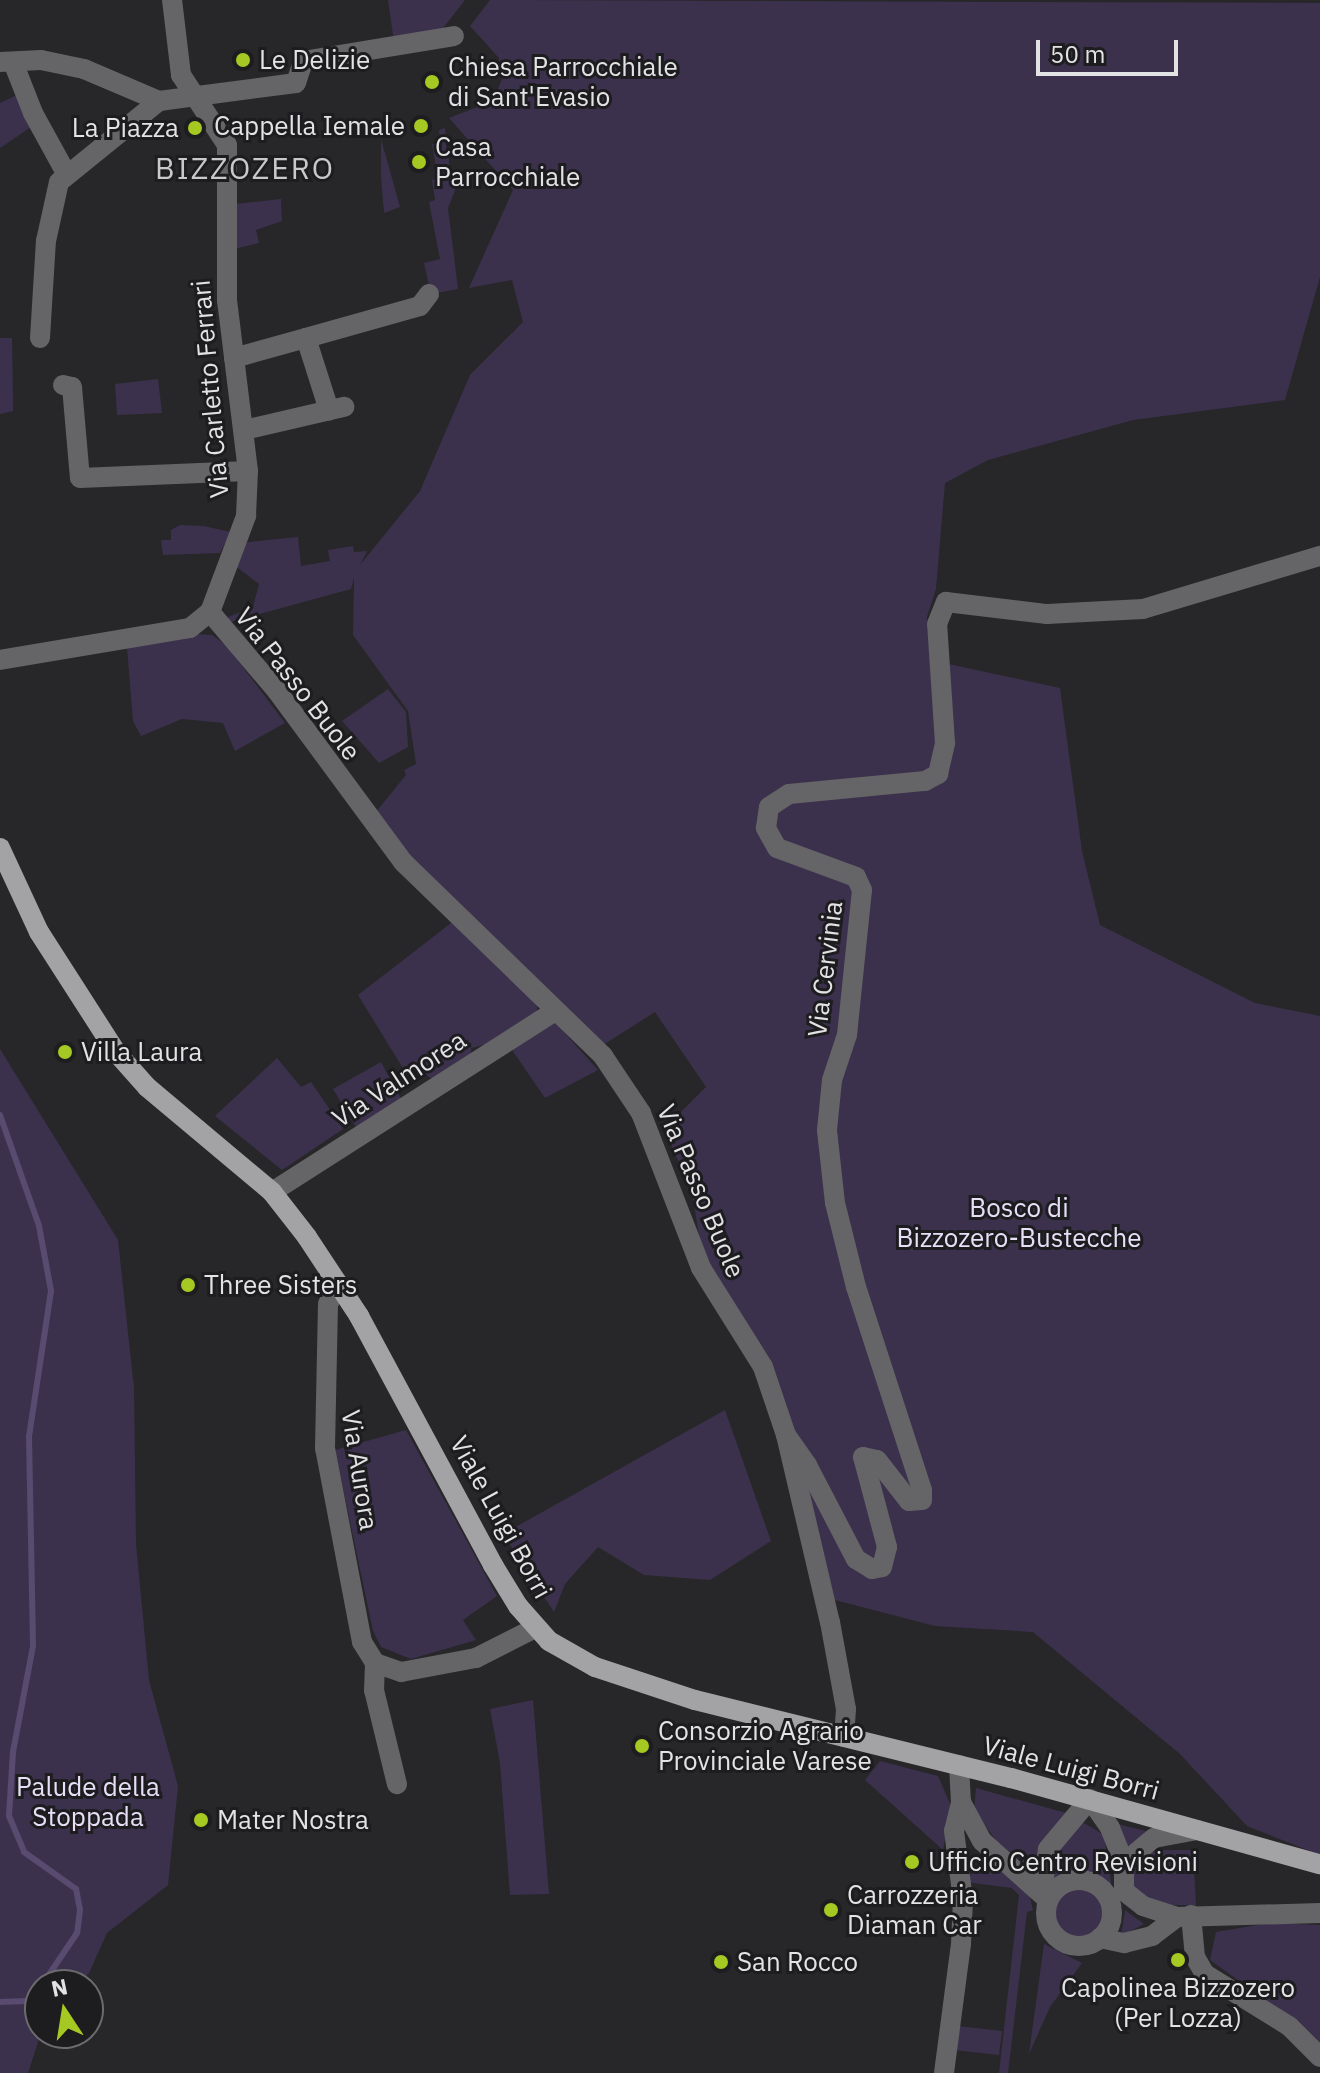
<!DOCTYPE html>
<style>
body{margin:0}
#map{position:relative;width:1320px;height:2073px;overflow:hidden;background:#272628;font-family:"IBM Plex Sans",sans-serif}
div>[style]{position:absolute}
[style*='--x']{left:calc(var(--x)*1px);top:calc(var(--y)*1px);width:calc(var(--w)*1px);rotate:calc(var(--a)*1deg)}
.green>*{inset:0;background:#3c314d}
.round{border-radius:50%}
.stream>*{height:6px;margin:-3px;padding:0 3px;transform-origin:3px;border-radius:3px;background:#594b6f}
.minor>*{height:20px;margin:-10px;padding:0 10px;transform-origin:10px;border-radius:10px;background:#656466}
.minor>.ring{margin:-10px;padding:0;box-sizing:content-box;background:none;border:20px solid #656466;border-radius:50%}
.major>*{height:20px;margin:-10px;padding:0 10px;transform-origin:10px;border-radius:10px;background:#a3a2a5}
.dots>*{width:22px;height:22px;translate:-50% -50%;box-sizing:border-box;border:4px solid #1d1c1f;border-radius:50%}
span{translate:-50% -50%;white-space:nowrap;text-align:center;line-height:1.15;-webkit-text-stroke:6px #1d1c1f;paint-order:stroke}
.poi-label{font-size:26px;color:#e3e2e4}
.left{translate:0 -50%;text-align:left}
.right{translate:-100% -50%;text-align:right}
.street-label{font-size:26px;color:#e3e2e4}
.park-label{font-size:26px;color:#e7def7}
.quarter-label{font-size:30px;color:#c9c8cb;letter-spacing:2px}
.north{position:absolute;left:24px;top:1969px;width:80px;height:80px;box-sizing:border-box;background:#1d1c1f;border:2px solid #6c6b6e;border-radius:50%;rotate:348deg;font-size:22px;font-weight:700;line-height:32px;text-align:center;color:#e3e2e4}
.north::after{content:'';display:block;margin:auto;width:28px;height:36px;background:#a5c822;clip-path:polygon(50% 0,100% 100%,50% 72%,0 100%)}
.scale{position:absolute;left:1036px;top:40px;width:142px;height:36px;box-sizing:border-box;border:4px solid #e3e2e4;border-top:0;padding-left:10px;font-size:24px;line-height:28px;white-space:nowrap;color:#e3e2e4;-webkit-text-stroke:6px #1d1c1f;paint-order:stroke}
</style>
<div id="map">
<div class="green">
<div style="clip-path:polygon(388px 0,465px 0,440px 32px,394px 42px)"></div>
<div style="clip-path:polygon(490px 0,1320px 3px,1320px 277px,1285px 400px,1133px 420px,988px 460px,945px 483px,936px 589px,927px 617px,930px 660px,1060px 688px,1082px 851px,1100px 925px,1255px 1003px,1320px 1016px,1320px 1855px,1247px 1826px,1180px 1754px,1033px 1632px,935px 1626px,835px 1600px,766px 1389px,703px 1260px,691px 1186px,663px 1130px,706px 1087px,655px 1012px,603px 1045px,371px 818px,406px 775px,404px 770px,416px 764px,408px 711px,353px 635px,354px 578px,351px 589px,227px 623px,226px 618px,253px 607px,259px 584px,234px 565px,240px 543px,298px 537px,301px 566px,330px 561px,328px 550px,353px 546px,354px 552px,367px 551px,360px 565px,420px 491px,470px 375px,523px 322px,512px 280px,469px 288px,513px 190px,449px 118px,493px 101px,502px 79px,499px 58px,470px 26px)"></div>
<div style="clip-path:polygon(17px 95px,31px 127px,0 148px,0 103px)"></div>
<div style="clip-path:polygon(445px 128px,451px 177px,458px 183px,448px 208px,458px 289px,431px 294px,424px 263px,440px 259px,429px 202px,435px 200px,432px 180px,438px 178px,432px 144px,440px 142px,439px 130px)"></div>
<div style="clip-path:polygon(381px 139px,400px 207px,384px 213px,381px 176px)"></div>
<div style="clip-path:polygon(281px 199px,282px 221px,256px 230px,259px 243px,234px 249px,235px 204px)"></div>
<div style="clip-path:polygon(0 338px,12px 338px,13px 396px,13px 411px,0 414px)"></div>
<div style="clip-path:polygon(158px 379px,162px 413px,117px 415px,115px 384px)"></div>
<div style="clip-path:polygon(180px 525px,204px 526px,231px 532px,220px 553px,163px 555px,161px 540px,171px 540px,171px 530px)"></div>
<div style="clip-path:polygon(196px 634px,212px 635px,227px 646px,285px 723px,235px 751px,223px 723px,182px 719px,141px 736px,133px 721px,127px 647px)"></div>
<div style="clip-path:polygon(388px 689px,406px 712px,408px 747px,379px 763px,342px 721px)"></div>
<div style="clip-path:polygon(455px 920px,537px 1003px,537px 1014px,492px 1043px,471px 1048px,471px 1056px,432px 1079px,422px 1072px,409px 1078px,358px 995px)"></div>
<div style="clip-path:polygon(555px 1022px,598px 1070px,545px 1098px,510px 1047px)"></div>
<div style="clip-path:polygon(0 1049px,118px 1240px,134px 1388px,136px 1544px,149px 1680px,178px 1786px,168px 1885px,107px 1933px,89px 1973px,77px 1985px,40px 1985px,41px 2033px,28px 2073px,0 2073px)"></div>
<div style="clip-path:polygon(277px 1058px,301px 1087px,311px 1082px,343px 1129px,282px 1170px,215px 1116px)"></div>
<div style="clip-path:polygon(381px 1062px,401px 1099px,356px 1127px,333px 1089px)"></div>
<div style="clip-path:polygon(725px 1410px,771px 1541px,710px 1580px,644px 1575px,598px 1547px,565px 1584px,554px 1612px,503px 1534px)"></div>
<div style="clip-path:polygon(406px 1430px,497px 1596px,463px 1620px,476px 1640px,411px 1659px,381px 1647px,373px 1631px,335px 1450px)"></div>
<div style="clip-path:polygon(533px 1700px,549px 1894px,510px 1895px,500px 1763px,490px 1709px)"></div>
<div style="clip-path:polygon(880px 1761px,938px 1776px,951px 1806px,943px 1850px,865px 1780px)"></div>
<div style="clip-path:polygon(976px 1788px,1066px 1813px,1042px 1845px,1036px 1872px,997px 1842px,974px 1810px)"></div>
<div style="clip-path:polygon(1084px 1823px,1104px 1835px,1112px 1889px,1092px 1876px,1070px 1875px,1050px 1885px,1056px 1851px,1070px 1829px)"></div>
<div style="clip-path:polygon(1113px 1823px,1154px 1833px,1125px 1854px)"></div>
<div style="clip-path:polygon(1161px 1850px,1193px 1850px,1196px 1905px,1162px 1905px,1144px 1900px,1132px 1888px,1132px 1869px,1142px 1855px)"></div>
<div style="clip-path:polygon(986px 1855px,1029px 1893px,1033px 1910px,1027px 1912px,1008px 2073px,999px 2073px,1019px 1895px,1012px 1888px,965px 1882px)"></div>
<div class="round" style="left:1055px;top:1888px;width:50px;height:50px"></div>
<div style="clip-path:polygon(1125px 1910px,1144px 1924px,1121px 1936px)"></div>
<div style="clip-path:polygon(1269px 1923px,1320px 1925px,1320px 2046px,1295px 2021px,1210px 1960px,1216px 1932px)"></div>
<div style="clip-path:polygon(1044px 1944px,1082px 1963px,1050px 2007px,1029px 2054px)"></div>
<div style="clip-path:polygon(957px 2026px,1002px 2031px,999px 2055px,954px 2050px)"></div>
</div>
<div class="stream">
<div style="--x:0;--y:1115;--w:118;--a:70.6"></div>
<div style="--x:39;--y:1226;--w:66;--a:79.5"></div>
<div style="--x:51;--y:1291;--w:147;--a:98.6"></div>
<div style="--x:29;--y:1436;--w:210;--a:88.9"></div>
<div style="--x:33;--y:1646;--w:108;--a:100.7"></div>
<div style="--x:13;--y:1752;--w:64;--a:93.6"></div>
<div style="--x:9;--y:1816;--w:39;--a:67"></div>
<div style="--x:24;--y:1852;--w:64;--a:35.4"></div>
<div style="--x:76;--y:1889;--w:21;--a:79"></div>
<div style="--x:80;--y:1910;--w:23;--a:97"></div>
<div style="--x:77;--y:1933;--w:63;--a:123.9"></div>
<div style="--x:0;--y:2002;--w:28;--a:-2"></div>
<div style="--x:28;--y:2001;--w:18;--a:-49"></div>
</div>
<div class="minor">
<div style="--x:0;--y:62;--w:41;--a:-2.8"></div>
<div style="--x:41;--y:60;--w:44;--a:11.8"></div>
<div style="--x:84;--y:69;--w:82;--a:23.1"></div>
<div style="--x:159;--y:101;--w:138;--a:-7.5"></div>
<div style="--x:296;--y:83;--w:23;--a:-72"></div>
<div style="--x:303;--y:61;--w:153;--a:-9.4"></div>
<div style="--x:13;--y:62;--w:55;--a:68.6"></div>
<div style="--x:33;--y:113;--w:68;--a:61.2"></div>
<div style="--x:40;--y:338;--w:97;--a:-86.5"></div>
<div style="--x:46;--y:241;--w:60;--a:-77.6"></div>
<div style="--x:59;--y:182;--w:129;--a:-39"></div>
<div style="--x:306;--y:338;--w:118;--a:-15.7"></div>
<div style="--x:420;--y:306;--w:15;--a:-53"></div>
<div style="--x:234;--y:358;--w:75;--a:-15.5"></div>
<div style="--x:306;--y:338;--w:76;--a:72.3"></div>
<div style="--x:63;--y:385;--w:9;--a:13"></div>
<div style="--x:72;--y:387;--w:91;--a:85"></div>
<div style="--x:80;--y:478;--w:168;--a:-2.4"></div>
<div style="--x:244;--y:430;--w:103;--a:-13"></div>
<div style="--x:210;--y:612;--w:104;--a:49.7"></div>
<div style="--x:277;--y:691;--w:212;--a:53.6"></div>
<div style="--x:403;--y:862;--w:279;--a:44.1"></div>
<div style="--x:603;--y:1056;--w:69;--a:56.3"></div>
<div style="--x:641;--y:1113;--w:166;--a:68.8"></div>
<div style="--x:701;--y:1268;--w:117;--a:57.9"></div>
<div style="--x:763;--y:1367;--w:72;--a:71.3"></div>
<div style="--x:786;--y:1435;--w:192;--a:76.8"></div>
<div style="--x:830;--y:1622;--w:88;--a:79.6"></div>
<div style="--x:846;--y:1709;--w:28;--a:94"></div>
<div style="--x:0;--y:660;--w:193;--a:-9.6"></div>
<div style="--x:190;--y:628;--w:26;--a:-39"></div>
<div style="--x:210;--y:612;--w:103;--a:-69.4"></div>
<div style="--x:246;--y:516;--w:45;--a:-87.5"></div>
<div style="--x:248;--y:471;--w:172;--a:-97"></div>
<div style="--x:227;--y:300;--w:155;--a:-90"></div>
<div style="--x:227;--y:145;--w:84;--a:-123.3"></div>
<div style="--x:181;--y:75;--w:76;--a:-96.8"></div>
<div style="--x:272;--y:1192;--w:336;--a:-32.6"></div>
<div style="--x:338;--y:1283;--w:23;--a:115"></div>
<div style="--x:328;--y:1304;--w:144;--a:91.2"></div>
<div style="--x:325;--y:1448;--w:197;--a:79.2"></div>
<div style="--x:362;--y:1642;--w:25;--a:58"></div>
<div style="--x:375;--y:1663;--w:28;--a:19"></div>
<div style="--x:401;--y:1672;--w:76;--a:-10.6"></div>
<div style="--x:476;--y:1658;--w:66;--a:-27"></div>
<div style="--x:786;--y:1435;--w:37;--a:55"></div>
<div style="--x:807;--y:1465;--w:106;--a:62.5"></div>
<div style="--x:856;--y:1559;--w:19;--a:32"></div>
<div style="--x:872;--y:1569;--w:10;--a:-11"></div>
<div style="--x:882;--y:1567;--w:21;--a:-76"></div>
<div style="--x:887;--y:1547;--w:93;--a:-104.9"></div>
<div style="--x:863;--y:1457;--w:14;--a:12"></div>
<div style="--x:877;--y:1460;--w:52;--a:52"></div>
<div style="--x:909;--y:1501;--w:13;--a:-4"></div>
<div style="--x:922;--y:1500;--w:10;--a:-90"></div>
<div style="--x:922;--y:1490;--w:213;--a:-108"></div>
<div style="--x:856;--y:1287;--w:87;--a:-104"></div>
<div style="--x:835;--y:1203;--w:73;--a:-96.3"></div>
<div style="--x:827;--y:1130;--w:50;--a:-84.3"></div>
<div style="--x:832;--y:1080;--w:47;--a:-71.6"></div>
<div style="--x:847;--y:1035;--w:146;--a:-84.1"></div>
<div style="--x:862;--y:890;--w:14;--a:-115"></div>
<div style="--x:856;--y:877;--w:84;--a:-159.8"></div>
<div style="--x:777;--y:848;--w:23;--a:-119"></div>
<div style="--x:766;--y:828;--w:21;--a:-82"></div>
<div style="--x:769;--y:807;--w:24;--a:-33"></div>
<div style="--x:789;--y:794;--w:137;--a:-5.5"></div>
<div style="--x:925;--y:781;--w:15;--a:-28"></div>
<div style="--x:938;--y:774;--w:32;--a:-77"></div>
<div style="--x:945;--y:743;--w:119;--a:-93.8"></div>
<div style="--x:937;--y:624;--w:24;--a:-68"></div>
<div style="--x:946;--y:602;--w:102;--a:6.8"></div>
<div style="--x:1047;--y:614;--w:96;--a:-3"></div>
<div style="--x:1143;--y:609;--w:185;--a:-16.7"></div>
<div style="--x:375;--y:1663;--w:27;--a:92"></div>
<div style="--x:374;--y:1690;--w:97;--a:76.3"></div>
<div style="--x:959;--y:1765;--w:37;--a:87"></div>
<div style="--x:961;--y:1802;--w:44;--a:61.7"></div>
<div style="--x:982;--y:1841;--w:89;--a:41.8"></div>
<div style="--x:1124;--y:1863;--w:39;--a:-40"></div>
<div style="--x:1154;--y:1838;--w:44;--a:-10.5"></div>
<div class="ring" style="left:1046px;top:1880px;width:46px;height:46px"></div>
<div style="--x:1124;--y:1891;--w:24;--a:38"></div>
<div style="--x:1143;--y:1906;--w:36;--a:18"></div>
<div style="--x:1177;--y:1917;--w:143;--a:-1.6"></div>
<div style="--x:1042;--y:1892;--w:43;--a:-82.1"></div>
<div style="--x:1048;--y:1849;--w:65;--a:-50"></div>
<div style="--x:1090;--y:1799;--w:35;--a:55"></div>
<div style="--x:1110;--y:1828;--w:38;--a:68"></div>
<div style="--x:1124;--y:1863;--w:28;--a:90"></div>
<div style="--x:1191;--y:1915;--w:42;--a:84.6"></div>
<div style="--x:1195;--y:1957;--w:20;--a:60"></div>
<div style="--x:1205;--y:1974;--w:99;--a:31.8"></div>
<div style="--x:1289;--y:2026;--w:44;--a:45"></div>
<div style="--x:1100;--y:1938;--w:25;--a:12"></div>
<div style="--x:1124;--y:1943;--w:29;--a:-14"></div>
<div style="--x:1152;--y:1936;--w:31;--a:-37"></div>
<div style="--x:944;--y:2073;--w:130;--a:-82.5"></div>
<div style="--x:961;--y:1944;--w:44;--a:-87.4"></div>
<div style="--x:963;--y:1900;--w:70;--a:-97.4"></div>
<div style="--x:954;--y:1831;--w:30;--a:-76"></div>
</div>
<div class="major">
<div style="--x:0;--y:848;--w:93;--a:65.1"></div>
<div style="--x:39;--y:932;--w:143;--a:57.3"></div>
<div style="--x:116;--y:1052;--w:47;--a:48.5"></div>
<div style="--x:147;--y:1087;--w:163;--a:40"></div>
<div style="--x:272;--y:1192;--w:57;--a:52.1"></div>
<div style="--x:307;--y:1237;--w:95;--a:56.6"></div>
<div style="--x:359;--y:1316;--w:283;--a:61.7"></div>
<div style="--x:493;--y:1565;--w:48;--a:58.6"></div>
<div style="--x:518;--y:1606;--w:47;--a:48.5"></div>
<div style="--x:549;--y:1641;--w:53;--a:29.5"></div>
<div style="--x:595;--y:1667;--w:105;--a:18.3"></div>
<div style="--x:695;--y:1700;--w:325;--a:13.9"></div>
<div style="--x:1011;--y:1778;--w:321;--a:15.6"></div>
</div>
<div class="dots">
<div style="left:243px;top:60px;background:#a5c822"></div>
<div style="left:432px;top:82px;background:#a5c822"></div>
<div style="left:421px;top:126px;background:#a5c822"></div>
<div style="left:195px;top:128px;background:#a5c822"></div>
<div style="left:419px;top:162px;background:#a5c822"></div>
<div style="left:65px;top:1052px;background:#a5c822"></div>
<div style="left:188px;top:1285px;background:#a5c822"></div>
<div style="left:642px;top:1746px;background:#a5c822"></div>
<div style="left:201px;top:1820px;background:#a5c822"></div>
<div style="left:912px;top:1862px;background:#a5c822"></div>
<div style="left:831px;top:1910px;background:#a5c822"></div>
<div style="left:1178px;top:1960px;background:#a5c822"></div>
<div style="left:721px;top:1962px;background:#a5c822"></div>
</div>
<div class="poi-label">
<span class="left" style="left:259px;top:60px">Le Delizie</span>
<span class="left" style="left:448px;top:82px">Chiesa Parrocchiale<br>di Sant'Evasio</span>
<span class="right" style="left:405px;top:126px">Cappella Iemale</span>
<span class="right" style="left:179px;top:128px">La Piazza</span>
<span class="left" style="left:435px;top:162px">Casa<br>Parrocchiale</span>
<span class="left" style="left:81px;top:1052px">Villa Laura</span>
<span class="left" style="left:204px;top:1285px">Three Sisters</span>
<span class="left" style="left:658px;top:1746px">Consorzio Agrario<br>Provinciale Varese</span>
<span class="left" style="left:217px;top:1820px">Mater Nostra</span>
<span class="left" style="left:928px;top:1862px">Ufficio Centro Revisioni</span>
<span class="left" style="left:847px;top:1910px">Carrozzeria<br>Diaman Car</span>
<span class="left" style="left:737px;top:1962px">San Rocco</span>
<span style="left:1178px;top:2003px">Capolinea Bizzozero<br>(Per Lozza)</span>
</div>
<div class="street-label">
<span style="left:210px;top:389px;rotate:-95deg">Via Carletto Ferrari</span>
<span style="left:298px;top:684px;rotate:52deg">Via Passo Buole</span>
<span style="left:825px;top:969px;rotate:-83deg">Via Cervinia</span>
<span style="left:399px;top:1079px;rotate:-33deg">Via Valmorea</span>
<span style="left:701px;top:1191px;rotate:67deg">Via Passo Buole</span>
<span style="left:360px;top:1470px;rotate:81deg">Via Aurora</span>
<span style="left:501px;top:1517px;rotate:61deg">Viale Luigi Borri</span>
<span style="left:1071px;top:1768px;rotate:15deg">Viale Luigi Borri</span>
</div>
<div class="park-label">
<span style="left:1019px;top:1223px">Bosco di<br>Bizzozero-Bustecche</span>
<span style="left:88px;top:1802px">Palude della<br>Stoppada</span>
</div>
<div class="quarter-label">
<span style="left:245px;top:168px">BIZZOZERO</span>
</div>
<div class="north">N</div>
<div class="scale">50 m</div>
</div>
